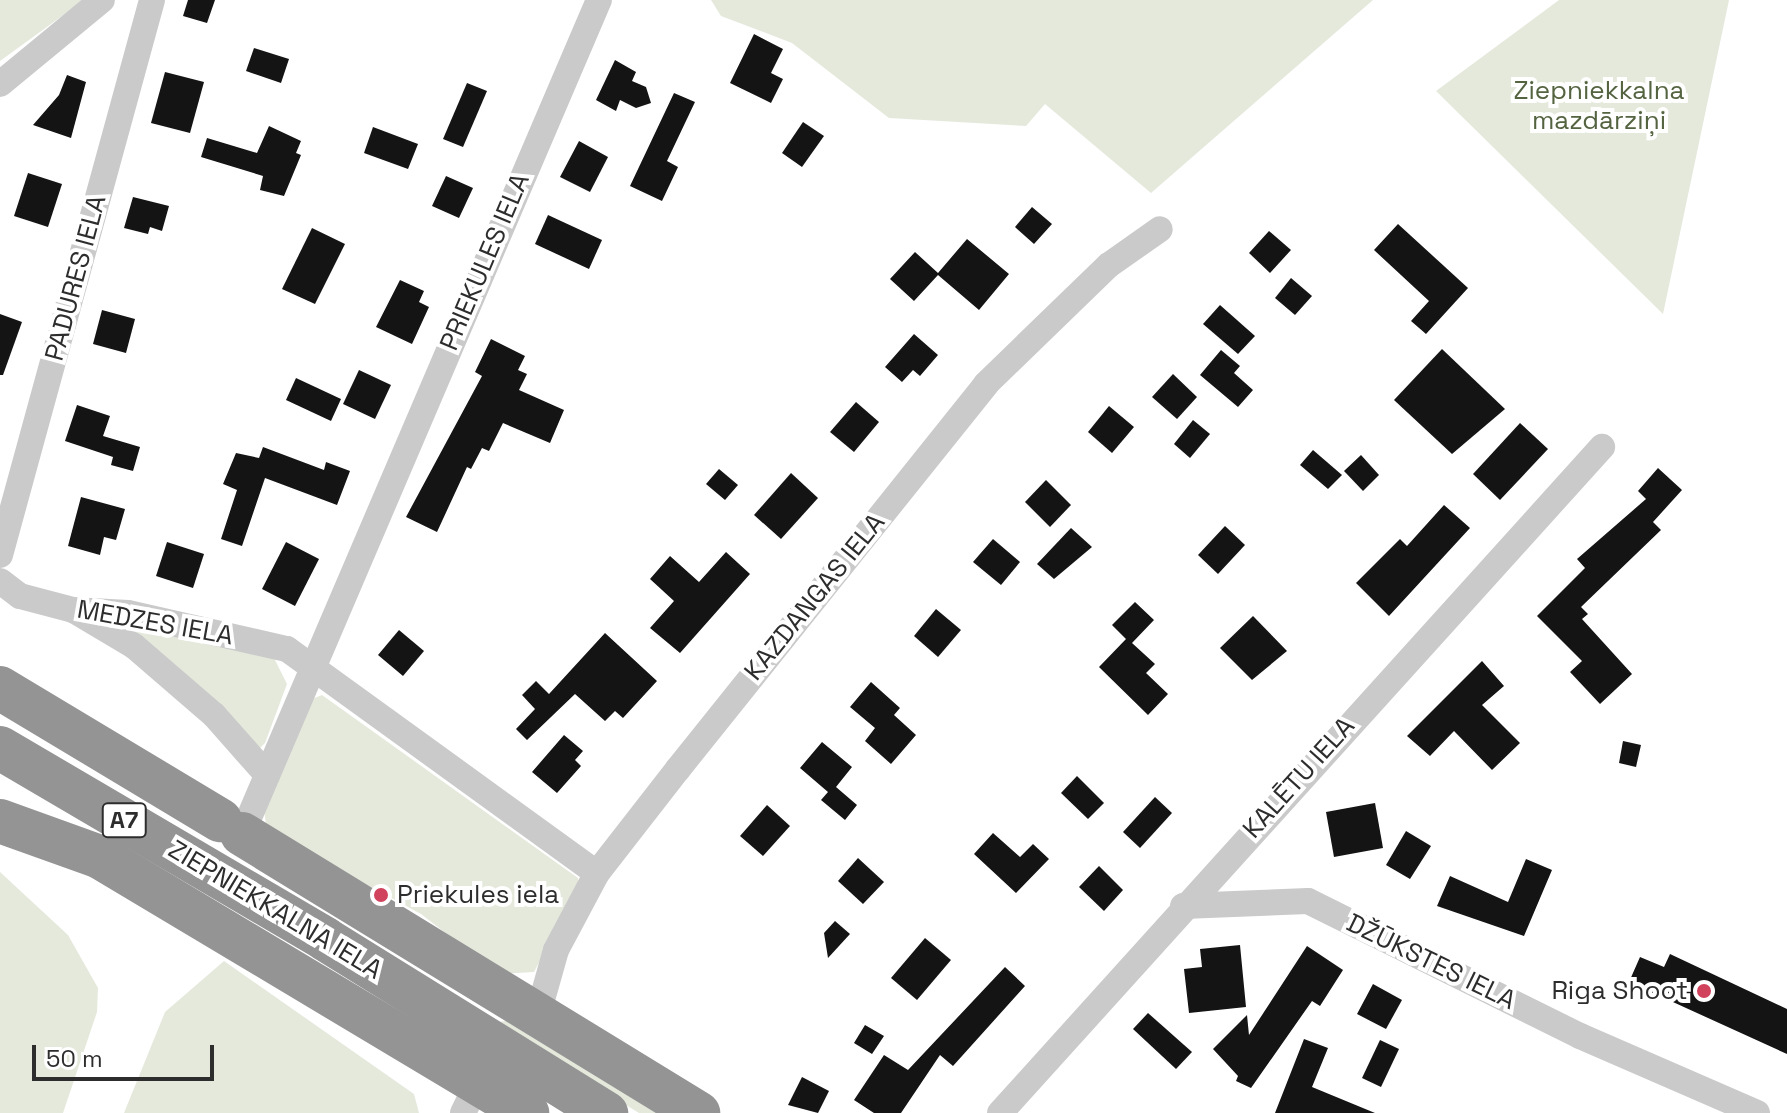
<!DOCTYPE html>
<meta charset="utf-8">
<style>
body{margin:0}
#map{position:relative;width:1787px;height:1113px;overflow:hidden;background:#fff;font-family:"Space Grotesk",sans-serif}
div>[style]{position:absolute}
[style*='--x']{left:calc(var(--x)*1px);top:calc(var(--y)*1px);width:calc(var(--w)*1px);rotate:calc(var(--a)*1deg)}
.green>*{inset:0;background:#e4e9dc}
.building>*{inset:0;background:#141414}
.street>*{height:26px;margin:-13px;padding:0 13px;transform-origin:13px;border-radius:13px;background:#cacaca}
.highway>*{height:44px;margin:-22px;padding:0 22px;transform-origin:22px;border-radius:22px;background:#949494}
.dots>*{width:22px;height:22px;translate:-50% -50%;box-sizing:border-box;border:4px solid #fff;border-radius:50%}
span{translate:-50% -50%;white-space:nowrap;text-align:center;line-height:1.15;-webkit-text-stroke:8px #fff;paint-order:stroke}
.shield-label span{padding:2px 6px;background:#fff;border:2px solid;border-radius:6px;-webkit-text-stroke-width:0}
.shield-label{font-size:24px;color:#2d2d2d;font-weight:700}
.park-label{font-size:26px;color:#546340}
.street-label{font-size:26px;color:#2d2d2d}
.poi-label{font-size:26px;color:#2d2d2d}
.left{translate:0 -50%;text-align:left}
.right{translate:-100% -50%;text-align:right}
.scale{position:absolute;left:32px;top:1045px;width:182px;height:36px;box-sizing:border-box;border:4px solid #2d2d2d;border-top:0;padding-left:10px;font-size:24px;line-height:28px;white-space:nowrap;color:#2d2d2d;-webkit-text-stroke:6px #fff;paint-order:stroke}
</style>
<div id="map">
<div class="green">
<div style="clip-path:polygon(0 0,84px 0,0 61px)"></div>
<div style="clip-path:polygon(711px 0,1373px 0,1151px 193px,1045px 104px,1026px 126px,889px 118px,792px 43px,721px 16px)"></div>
<div style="clip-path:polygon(1559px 0,1729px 0,1663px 314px,1436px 91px)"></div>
<div style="clip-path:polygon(116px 622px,273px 656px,287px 684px,265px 743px,258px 750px)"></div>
<div style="clip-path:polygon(322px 695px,578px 878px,579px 887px,534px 972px,499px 974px,421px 914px,267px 831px,264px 810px,307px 701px)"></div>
<div style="clip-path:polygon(0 872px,68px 935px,98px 988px,97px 1012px,63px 1113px,0 1113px)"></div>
<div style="clip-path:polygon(224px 961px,414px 1094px,419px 1113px,124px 1113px,165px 1012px)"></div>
<div style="clip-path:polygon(511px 1020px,666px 1113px,639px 1113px,492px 1023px)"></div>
</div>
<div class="building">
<div style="clip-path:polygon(188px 0,215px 0,207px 23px,183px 16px)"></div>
<div style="clip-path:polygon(754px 34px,783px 49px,771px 73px,783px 79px,771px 103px,730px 83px)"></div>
<div style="clip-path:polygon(254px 48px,289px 59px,281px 83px,246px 71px)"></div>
<div style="clip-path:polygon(615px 60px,636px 72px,632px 81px,646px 87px,651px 103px,636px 108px,620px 100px,616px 111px,596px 100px)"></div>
<div style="clip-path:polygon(165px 72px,204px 82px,190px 133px,151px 123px)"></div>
<div style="clip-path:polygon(67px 75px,86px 82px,71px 138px,33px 125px,59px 95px)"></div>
<div style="clip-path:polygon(467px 83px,487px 91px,463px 147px,443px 139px)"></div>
<div style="clip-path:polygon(674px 93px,695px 102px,667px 161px,678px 167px,662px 201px,630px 186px)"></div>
<div style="clip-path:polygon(803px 122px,824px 136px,802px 167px,782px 153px)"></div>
<div style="clip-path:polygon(269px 126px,301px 141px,296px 153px,301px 155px,284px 196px,260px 190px,263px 176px,201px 157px,207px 138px,257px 153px)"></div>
<div style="clip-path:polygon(373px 127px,418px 144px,408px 169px,364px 153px)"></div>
<div style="clip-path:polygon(579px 141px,608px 157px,590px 192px,560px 177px)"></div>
<div style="clip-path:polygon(28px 173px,62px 184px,48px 227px,14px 216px)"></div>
<div style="clip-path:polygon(446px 176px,473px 188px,459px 218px,432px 206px)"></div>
<div style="clip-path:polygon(133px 197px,169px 206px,162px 231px,150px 227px,148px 234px,124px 228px)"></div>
<div style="clip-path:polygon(1032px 207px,1052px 224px,1034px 244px,1015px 227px)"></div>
<div style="clip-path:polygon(548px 215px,602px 240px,589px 269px,535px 244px)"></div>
<div style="clip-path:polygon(1398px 224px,1468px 288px,1426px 334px,1411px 321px,1429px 301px,1374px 250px)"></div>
<div style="clip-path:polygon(312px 228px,345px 244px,315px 304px,282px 289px)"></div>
<div style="clip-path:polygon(1269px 231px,1291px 250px,1270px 273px,1249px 253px)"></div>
<div style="clip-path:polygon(967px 239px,1009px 274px,979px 310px,938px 275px,914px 301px,890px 279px,915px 252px,938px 273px)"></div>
<div style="clip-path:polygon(1291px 278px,1312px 296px,1295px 315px,1275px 298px)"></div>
<div style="clip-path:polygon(400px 280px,424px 291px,419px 302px,429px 307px,412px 344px,376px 327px)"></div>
<div style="clip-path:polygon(1220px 305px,1255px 336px,1238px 354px,1203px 324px)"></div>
<div style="clip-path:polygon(102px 310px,135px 319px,126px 353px,93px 344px)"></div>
<div style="clip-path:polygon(0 314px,22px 322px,3px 375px,0 375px)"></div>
<div style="clip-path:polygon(914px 334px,938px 355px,920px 376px,913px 370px,902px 382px,885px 367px)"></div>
<div style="clip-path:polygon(491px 339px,525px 356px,518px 370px,527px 374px,519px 390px,564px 410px,550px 443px,503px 423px,489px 451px,482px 448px,471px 469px,467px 467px,437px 532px,406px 517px,482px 376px,475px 372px)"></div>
<div style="clip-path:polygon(1442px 349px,1505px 409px,1452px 454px,1394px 400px)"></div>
<div style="clip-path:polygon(1221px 350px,1240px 366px,1234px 373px,1253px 390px,1238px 407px,1200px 375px)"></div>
<div style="clip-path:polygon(359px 370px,391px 385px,375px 419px,343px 404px)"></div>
<div style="clip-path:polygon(1173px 374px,1197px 397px,1177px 419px,1152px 397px)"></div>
<div style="clip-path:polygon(296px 378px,341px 399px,331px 421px,286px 400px)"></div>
<div style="clip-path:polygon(856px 402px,879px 422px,854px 452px,830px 432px)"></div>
<div style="clip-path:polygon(77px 405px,110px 416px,103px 436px,140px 447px,133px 471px,111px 465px,113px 457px,65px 441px)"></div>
<div style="clip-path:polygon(1109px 406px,1134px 427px,1112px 453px,1088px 432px)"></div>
<div style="clip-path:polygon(1193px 420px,1210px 434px,1190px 458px,1174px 444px)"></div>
<div style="clip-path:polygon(1520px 423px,1548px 449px,1500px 500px,1473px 474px)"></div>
<div style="clip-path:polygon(263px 447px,324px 470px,326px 462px,350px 471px,337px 505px,265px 478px,242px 546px,221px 539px,237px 490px,223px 484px,236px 453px,259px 458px)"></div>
<div style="clip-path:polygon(1313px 450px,1342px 475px,1328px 489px,1300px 465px)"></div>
<div style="clip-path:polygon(1361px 455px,1379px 475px,1363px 491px,1344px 471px)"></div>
<div style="clip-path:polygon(1658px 468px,1682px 490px,1653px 522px,1661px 530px,1581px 607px,1588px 614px,1582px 619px,1632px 674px,1600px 704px,1570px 672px,1582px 661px,1537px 616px,1585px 568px,1577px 559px,1646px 499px,1638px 491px)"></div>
<div style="clip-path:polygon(719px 469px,738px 485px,725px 500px,706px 484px)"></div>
<div style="clip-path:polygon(791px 473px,818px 498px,781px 539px,754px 515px)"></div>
<div style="clip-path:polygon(1046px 480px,1071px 505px,1050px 527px,1025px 502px)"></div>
<div style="clip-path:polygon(81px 497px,125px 509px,116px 540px,104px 537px,100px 555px,68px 546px)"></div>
<div style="clip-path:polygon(1444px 505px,1470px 528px,1389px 616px,1356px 583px,1400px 539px,1407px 546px)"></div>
<div style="clip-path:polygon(1225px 526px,1245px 545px,1218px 574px,1198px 555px)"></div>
<div style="clip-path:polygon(1071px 528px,1092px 547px,1054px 579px,1037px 564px)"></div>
<div style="clip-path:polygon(993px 539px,1020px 562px,1001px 585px,973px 562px)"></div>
<div style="clip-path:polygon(167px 542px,204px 554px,193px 588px,156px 576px)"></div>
<div style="clip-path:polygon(286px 542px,319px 559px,295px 606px,262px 589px)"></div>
<div style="clip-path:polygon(726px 552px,750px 574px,680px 653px,650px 628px,674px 601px,650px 579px,670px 556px,699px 582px)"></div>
<div style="clip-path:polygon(1135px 602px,1154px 620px,1132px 643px,1155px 664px,1146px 673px,1168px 694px,1148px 715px,1099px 667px,1126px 639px,1112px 625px)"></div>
<div style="clip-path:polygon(936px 609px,961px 630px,938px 657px,914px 636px)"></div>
<div style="clip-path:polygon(1253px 616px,1287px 651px,1252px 680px,1220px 648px)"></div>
<div style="clip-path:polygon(399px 630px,424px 651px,403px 676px,378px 655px)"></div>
<div style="clip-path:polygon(605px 633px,657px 681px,623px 718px,615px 711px,605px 721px,575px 694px,527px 740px,516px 729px,535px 709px,522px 695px,536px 681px,549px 694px)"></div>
<div style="clip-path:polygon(1482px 661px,1504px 686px,1482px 705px,1520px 743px,1492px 770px,1454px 731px,1430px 756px,1407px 736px)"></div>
<div style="clip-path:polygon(871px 682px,900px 708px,894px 715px,916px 735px,891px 764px,865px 741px,875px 728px,850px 707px)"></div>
<div style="clip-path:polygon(564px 735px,583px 751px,575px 760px,581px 766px,557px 793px,532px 772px)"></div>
<div style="clip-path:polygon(1623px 741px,1641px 745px,1636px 767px,1619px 763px)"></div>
<div style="clip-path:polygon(822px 742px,852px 767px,836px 787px,857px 805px,845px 820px,821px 800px,828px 792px,800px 768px)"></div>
<div style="clip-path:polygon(1077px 776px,1104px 803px,1088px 819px,1061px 793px)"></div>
<div style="clip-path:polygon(1155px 797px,1172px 813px,1140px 848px,1123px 832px)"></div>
<div style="clip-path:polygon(1375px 803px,1383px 848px,1334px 857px,1326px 812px)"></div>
<div style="clip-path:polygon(767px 805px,790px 826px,763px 856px,740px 836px)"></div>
<div style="clip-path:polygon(1406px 831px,1431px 846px,1410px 879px,1386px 865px)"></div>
<div style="clip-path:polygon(993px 833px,1020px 857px,1033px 844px,1049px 859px,1016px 893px,974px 854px)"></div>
<div style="clip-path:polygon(858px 858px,884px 882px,863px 904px,838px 881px)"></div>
<div style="clip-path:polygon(1526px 859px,1552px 870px,1524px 936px,1437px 906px,1450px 876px,1508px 902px)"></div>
<div style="clip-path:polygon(1099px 866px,1123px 890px,1104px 911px,1079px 887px)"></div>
<div style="clip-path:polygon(835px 921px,850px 934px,828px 958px,824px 933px)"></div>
<div style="clip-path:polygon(925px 938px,951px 960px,917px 1000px,891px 978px)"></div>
<div style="clip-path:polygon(1240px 945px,1246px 1007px,1189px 1013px,1184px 969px,1202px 967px,1200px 949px)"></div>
<div style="clip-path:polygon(1307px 946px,1343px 970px,1320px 1006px,1312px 1001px,1251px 1088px,1236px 1081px,1238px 1076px,1213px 1049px,1247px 1015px,1249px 1035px)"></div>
<div style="clip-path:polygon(1670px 954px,1787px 1009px,1787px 1054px,1629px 982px,1640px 957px,1664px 967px)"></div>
<div style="clip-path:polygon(1005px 967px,1025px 986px,953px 1066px,940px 1055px,901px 1113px,874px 1113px,854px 1100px,884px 1055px,908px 1070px)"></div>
<div style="clip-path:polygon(1373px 984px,1402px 1000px,1386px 1029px,1357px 1014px)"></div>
<div style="clip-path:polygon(1148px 1013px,1192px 1052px,1176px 1069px,1133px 1029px)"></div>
<div style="clip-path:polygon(865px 1025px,884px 1036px,872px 1054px,854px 1043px)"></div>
<div style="clip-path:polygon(1304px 1039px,1328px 1048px,1312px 1087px,1375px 1113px,1275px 1113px)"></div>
<div style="clip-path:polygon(1380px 1040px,1399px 1049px,1381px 1087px,1362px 1078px)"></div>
<div style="clip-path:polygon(802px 1077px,829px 1091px,818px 1113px,788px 1105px)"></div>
</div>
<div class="street">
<div style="--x:0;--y:84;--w:132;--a:-39.5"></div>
<div style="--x:0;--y:555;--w:575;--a:-74.68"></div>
<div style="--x:0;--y:581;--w:25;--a:37"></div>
<div style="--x:20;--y:596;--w:55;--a:14.8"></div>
<div style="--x:73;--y:610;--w:55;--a:3.1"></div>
<div style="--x:128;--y:613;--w:163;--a:12.8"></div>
<div style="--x:287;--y:649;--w:382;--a:35.9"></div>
<div style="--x:77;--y:612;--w:66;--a:30.8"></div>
<div style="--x:134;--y:646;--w:106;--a:40.8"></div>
<div style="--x:214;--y:715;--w:80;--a:48.5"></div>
<div style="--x:242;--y:834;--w:907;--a:-66.83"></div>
<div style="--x:1183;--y:906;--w:125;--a:-2.3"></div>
<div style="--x:1308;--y:901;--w:304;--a:26.4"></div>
<div style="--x:1580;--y:1036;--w:193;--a:23.5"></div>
<div style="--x:538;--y:1014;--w:66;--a:-74.3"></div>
<div style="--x:556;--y:950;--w:87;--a:-62"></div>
<div style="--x:597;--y:873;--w:132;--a:-52.1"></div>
<div style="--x:678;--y:769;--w:493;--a:-51.3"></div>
<div style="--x:986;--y:384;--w:171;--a:-44.1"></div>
<div style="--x:1109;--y:265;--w:62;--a:-35.2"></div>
<div style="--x:463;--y:1113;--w:30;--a:-64"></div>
<div style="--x:1000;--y:1113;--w:898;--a:-47.89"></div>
</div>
<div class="highway">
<div style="--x:0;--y:688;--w:257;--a:31"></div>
<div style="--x:0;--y:748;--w:377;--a:30.4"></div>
<div style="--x:325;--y:939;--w:331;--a:31.8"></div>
<div style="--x:0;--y:821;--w:106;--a:19.8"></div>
<div style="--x:100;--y:857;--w:498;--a:30.9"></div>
<div style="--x:242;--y:834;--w:535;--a:31.46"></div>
</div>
<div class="dots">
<div style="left:381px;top:895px;background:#d1425d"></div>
<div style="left:1704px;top:991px;background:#d1425d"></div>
</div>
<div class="shield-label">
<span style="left:124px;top:820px">A7</span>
</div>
<div class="park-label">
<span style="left:1599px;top:106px">Ziepniekkalna<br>mazdārziņi</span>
</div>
<div class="street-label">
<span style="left:485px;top:262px;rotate:-67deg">PRIEKULES IELA</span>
<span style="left:76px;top:278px;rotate:-75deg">PADURES IELA</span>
<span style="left:815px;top:597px;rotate:-51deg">KAZDANGAS IELA</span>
<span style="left:155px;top:623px;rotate:10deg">MEDZES IELA</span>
<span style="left:1299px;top:778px;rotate:-48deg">KALĒTU IELA</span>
<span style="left:275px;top:910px;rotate:31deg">ZIEPNIEKKALNA IELA</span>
<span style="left:1431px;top:962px;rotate:26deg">DŽŪKSTES IELA</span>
</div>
<div class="poi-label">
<span class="left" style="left:397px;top:895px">Priekules iela</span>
<span class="right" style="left:1688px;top:991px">Riga Shoot</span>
</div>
<div class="scale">50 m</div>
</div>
